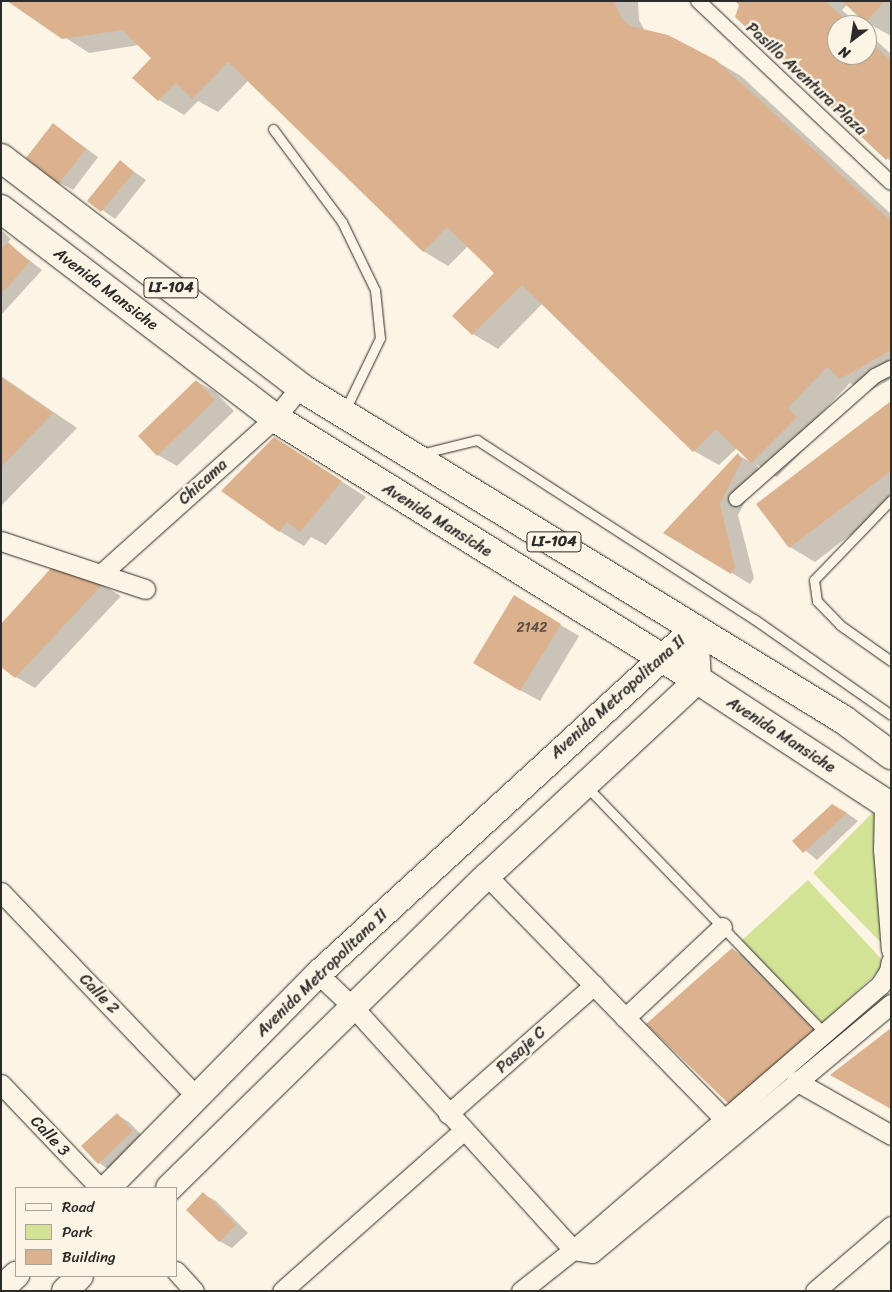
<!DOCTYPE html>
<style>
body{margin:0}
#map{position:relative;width:892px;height:1292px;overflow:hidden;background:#fcf5e5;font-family:Sriracha,sans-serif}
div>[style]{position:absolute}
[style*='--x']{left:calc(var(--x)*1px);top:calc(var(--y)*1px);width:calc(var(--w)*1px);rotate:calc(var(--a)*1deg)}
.green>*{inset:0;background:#d3e396}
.shadow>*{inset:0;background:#0003}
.building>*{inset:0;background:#dcb18d}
.roads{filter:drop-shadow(0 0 1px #2b2b2b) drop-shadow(0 0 1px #2b2b2b)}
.service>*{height:9px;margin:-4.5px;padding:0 4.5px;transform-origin:4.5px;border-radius:4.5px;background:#fcf5e5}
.pedestrian>*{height:14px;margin:-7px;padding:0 7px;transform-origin:7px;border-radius:7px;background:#fcf5e5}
.minor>*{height:19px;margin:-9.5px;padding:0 9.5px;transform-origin:9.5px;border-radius:9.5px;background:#fcf5e5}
.secondary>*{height:26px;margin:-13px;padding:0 13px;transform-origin:13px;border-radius:13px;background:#fcf5e5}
.trunk>*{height:28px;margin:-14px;padding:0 14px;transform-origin:14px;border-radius:14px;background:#fcf5e5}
span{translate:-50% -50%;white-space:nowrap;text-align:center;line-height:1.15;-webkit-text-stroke:5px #fcf5e5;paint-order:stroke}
.number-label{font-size:14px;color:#574c44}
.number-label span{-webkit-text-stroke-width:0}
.shield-label span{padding:1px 4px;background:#fcf5e5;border:1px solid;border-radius:4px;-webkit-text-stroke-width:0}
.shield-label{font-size:15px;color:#2b2b2b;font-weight:700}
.street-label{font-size:16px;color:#2b2b2b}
.frame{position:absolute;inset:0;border:2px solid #2b2b2b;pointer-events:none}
.legend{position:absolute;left:15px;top:1187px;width:162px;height:90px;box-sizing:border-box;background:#fcf5e5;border:1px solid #a8a49b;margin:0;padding:6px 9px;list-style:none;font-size:15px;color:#2b2b2b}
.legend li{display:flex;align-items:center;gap:10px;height:25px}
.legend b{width:25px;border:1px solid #a8a49b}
.north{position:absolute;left:827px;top:15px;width:50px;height:50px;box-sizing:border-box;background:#fcf5e5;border:1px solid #a8a49b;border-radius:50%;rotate:211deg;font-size:14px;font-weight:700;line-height:20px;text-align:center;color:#2b2b2b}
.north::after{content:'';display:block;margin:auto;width:18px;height:22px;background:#2b2b2b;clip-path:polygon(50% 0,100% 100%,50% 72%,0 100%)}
</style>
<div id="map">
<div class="green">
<div style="clip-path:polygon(872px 813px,891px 825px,891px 953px,813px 873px)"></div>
<div style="clip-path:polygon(808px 880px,886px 964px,823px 1023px,740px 942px)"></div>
</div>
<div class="shadow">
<div style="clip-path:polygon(9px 1px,638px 1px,639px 20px,645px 31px,716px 61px,741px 76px,891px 214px,891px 379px,866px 393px,850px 383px,812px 423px,821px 432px,777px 477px,756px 464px,761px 472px,738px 515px,754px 578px,750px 584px,665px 532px,738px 455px,751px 462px,737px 448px,719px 465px,694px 451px,543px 303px,498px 349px,473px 334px,454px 316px,496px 273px,468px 246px,448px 266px,423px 251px,248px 81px,218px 112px,198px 101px,184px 115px,159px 100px,134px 78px,152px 58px,139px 45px,89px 53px)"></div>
<div style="clip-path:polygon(737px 1px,891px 1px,891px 36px,866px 22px,847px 5px,842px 10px,859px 25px,837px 25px,837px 55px,867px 55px,867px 32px,891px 54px,891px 162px)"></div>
<div style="clip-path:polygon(54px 125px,98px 157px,73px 190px,60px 183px)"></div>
<div style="clip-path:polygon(120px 162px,146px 180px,115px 219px,88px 200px)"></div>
<div style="clip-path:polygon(1px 230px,11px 239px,7px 243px,42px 270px,1px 315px)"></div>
<div style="clip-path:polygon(1px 376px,77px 428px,1px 506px)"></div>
<div style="clip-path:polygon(196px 381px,215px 392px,234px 411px,177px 466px,158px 455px,139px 436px)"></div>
<div style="clip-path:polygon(891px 403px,891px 504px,815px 562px,790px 547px,757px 505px)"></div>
<div style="clip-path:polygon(274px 438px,366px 497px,326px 545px,311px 537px,304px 546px,279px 531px)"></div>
<div style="clip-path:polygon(53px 569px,102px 585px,121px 596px,35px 688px,16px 677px)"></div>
<div style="clip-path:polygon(549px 618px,579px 636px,540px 701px,520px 690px)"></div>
<div style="clip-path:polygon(845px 812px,858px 821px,817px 860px,794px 841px)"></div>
<div style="clip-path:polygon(732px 949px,757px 964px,838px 1045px,755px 1117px)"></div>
<div style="clip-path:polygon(117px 1115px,129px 1122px,145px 1139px,111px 1171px,99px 1163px,83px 1146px)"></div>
<div style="clip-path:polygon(203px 1194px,216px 1201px,248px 1233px,232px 1248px,219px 1241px)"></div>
</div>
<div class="building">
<div style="clip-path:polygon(7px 1px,614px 1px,621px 18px,630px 26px,668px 35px,716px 60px,891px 221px,891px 350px,840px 379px,827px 367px,788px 408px,797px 417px,751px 463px,716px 429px,693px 452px,522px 285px,472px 335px,452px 316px,494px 273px,447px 227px,423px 252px,228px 62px,192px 99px,176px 83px,158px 101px,132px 78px,151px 58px,122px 30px,62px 39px)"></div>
<div style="clip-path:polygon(735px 1px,825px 1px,851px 25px,837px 25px,837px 55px,867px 55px,867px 39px,891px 61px,891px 155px,886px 160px,735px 17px,739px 5px)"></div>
<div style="clip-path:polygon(842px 1px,885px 1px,865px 23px)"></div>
<div style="clip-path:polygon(53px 123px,86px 149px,59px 184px,26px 158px)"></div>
<div style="clip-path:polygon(120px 160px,134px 172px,101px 212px,87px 201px)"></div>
<div style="clip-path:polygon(8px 242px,30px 262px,1px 294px,1px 249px)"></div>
<div style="clip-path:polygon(1px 377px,53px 413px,1px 467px)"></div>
<div style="clip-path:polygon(196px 380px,215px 400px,157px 456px,138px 436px)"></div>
<div style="clip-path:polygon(891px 401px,891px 471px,789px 548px,756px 504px)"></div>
<div style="clip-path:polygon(274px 437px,342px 481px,300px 532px,287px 522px,279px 532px,221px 491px)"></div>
<div style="clip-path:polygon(738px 453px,742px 460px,720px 504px,735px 567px,731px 574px,663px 533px)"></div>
<div style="clip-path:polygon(52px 567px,103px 584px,15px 678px,1px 667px,1px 624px)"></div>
<div style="clip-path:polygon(514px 595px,561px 624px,520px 691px,473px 663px)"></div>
<div style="clip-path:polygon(832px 804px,847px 813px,803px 853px,792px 841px)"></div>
<div style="clip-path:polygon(732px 948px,813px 1030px,729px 1104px,646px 1024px)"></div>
<div style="clip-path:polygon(891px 1028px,891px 1109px,830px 1075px)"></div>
<div style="clip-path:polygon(117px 1113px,133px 1131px,98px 1164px,81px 1146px)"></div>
<div style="clip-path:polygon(203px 1192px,236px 1225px,219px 1242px,186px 1210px)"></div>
</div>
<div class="roads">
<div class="service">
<div style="--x:273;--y:129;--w:116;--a:53.4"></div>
<div style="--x:342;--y:222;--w:76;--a:64.1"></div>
<div style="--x:375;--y:290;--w:48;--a:84.1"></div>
<div style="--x:380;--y:338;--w:80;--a:115.9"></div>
<div style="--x:420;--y:454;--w:59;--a:-13.8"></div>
<div style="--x:477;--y:440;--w:330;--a:32.9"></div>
<div style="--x:754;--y:619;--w:167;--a:35"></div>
<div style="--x:891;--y:500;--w:111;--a:133.9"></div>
<div style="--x:814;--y:580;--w:21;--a:82"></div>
<div style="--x:817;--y:601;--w:33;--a:46"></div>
<div style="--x:840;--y:625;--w:62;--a:35.2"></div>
<div style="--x:587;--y:787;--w:341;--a:46"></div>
</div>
<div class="pedestrian">
<div style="--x:698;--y:1;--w:265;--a:43.3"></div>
<div style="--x:736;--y:499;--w:186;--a:-41.5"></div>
<div style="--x:875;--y:376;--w:18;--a:-27"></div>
</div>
<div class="minor">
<div style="--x:1;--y:541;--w:152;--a:18.4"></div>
<div style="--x:102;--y:573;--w:232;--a:-41.9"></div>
<div style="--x:275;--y:418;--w:40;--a:-51"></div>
<div style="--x:884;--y:803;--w:46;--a:91.2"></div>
<div style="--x:883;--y:849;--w:101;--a:85.5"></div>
<div style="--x:487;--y:876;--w:351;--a:45.7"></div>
<div style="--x:1;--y:892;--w:282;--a:46.3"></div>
<div style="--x:318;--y:974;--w:48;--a:43.3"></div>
<div style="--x:353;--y:1007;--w:328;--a:47.8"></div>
<div style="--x:573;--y:1250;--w:19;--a:9"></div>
<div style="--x:592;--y:1253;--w:389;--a:-39.8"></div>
<div style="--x:625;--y:1018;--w:133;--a:-43.2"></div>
<div style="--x:796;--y:1081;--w:109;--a:29.6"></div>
<div style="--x:1;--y:1084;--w:144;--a:46.4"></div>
<div style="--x:448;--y:1114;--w:195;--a:-41.5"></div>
<div style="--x:176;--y:1271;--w:27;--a:48"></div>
<div style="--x:282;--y:1291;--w:242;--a:-41.5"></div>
<div style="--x:521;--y:1291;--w:66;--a:-38.3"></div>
<div style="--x:573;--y:1250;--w:406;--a:-40.8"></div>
<div style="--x:880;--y:985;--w:17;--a:-57"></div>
<div style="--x:889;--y:971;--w:10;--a:-79"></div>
<div style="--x:815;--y:1291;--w:100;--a:-40.5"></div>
</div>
<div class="secondary">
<div style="--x:107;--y:1188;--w:301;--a:-45.4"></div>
<div style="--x:318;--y:974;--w:512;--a:-42.54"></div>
<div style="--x:169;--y:1188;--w:445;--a:-44.5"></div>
<div style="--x:487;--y:876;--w:288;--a:-42.9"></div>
<div style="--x:698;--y:680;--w:52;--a:-93.3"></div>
<div style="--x:1;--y:1289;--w:21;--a:-43"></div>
<div style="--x:65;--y:1291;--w:21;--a:-45"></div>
</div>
<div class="trunk">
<div style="--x:1;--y:158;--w:377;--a:37.4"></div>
<div style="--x:300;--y:387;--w:638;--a:31.47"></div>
<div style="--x:844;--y:720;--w:59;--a:36.7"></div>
<div style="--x:1;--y:209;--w:345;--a:37.3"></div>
<div style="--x:275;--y:418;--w:498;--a:31.8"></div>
<div style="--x:698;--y:680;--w:231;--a:33.3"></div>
</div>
</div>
<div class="number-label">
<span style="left:532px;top:628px">2142</span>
</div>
<div class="shield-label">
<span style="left:171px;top:288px">LI-104</span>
<span style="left:554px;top:542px">LI-104</span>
</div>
<div class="street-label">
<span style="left:806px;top:79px;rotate:43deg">Pasillo Aventura Plaza</span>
<span style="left:106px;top:289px;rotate:37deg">Avenida Mansiche</span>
<span style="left:203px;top:482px;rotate:-42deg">Chicama</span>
<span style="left:437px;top:520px;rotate:32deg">Avenida Mansiche</span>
<span style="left:618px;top:697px;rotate:-42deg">Avenida Metropolitana II</span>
<span style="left:781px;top:735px;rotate:33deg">Avenida Mansiche</span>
<span style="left:322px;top:973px;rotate:-44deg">Avenida Metropolitana II</span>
<span style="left:99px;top:994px;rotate:46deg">Calle 2</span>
<span style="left:521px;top:1050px;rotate:-42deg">Pasaje C</span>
<span style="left:50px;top:1136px;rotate:47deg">Calle 3</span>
</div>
<div class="frame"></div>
<ul class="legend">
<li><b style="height:6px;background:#fcf5e5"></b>Road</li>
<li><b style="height:14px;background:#d3e396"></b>Park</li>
<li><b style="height:14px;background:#dcb18d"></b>Building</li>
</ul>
<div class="north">N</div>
</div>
